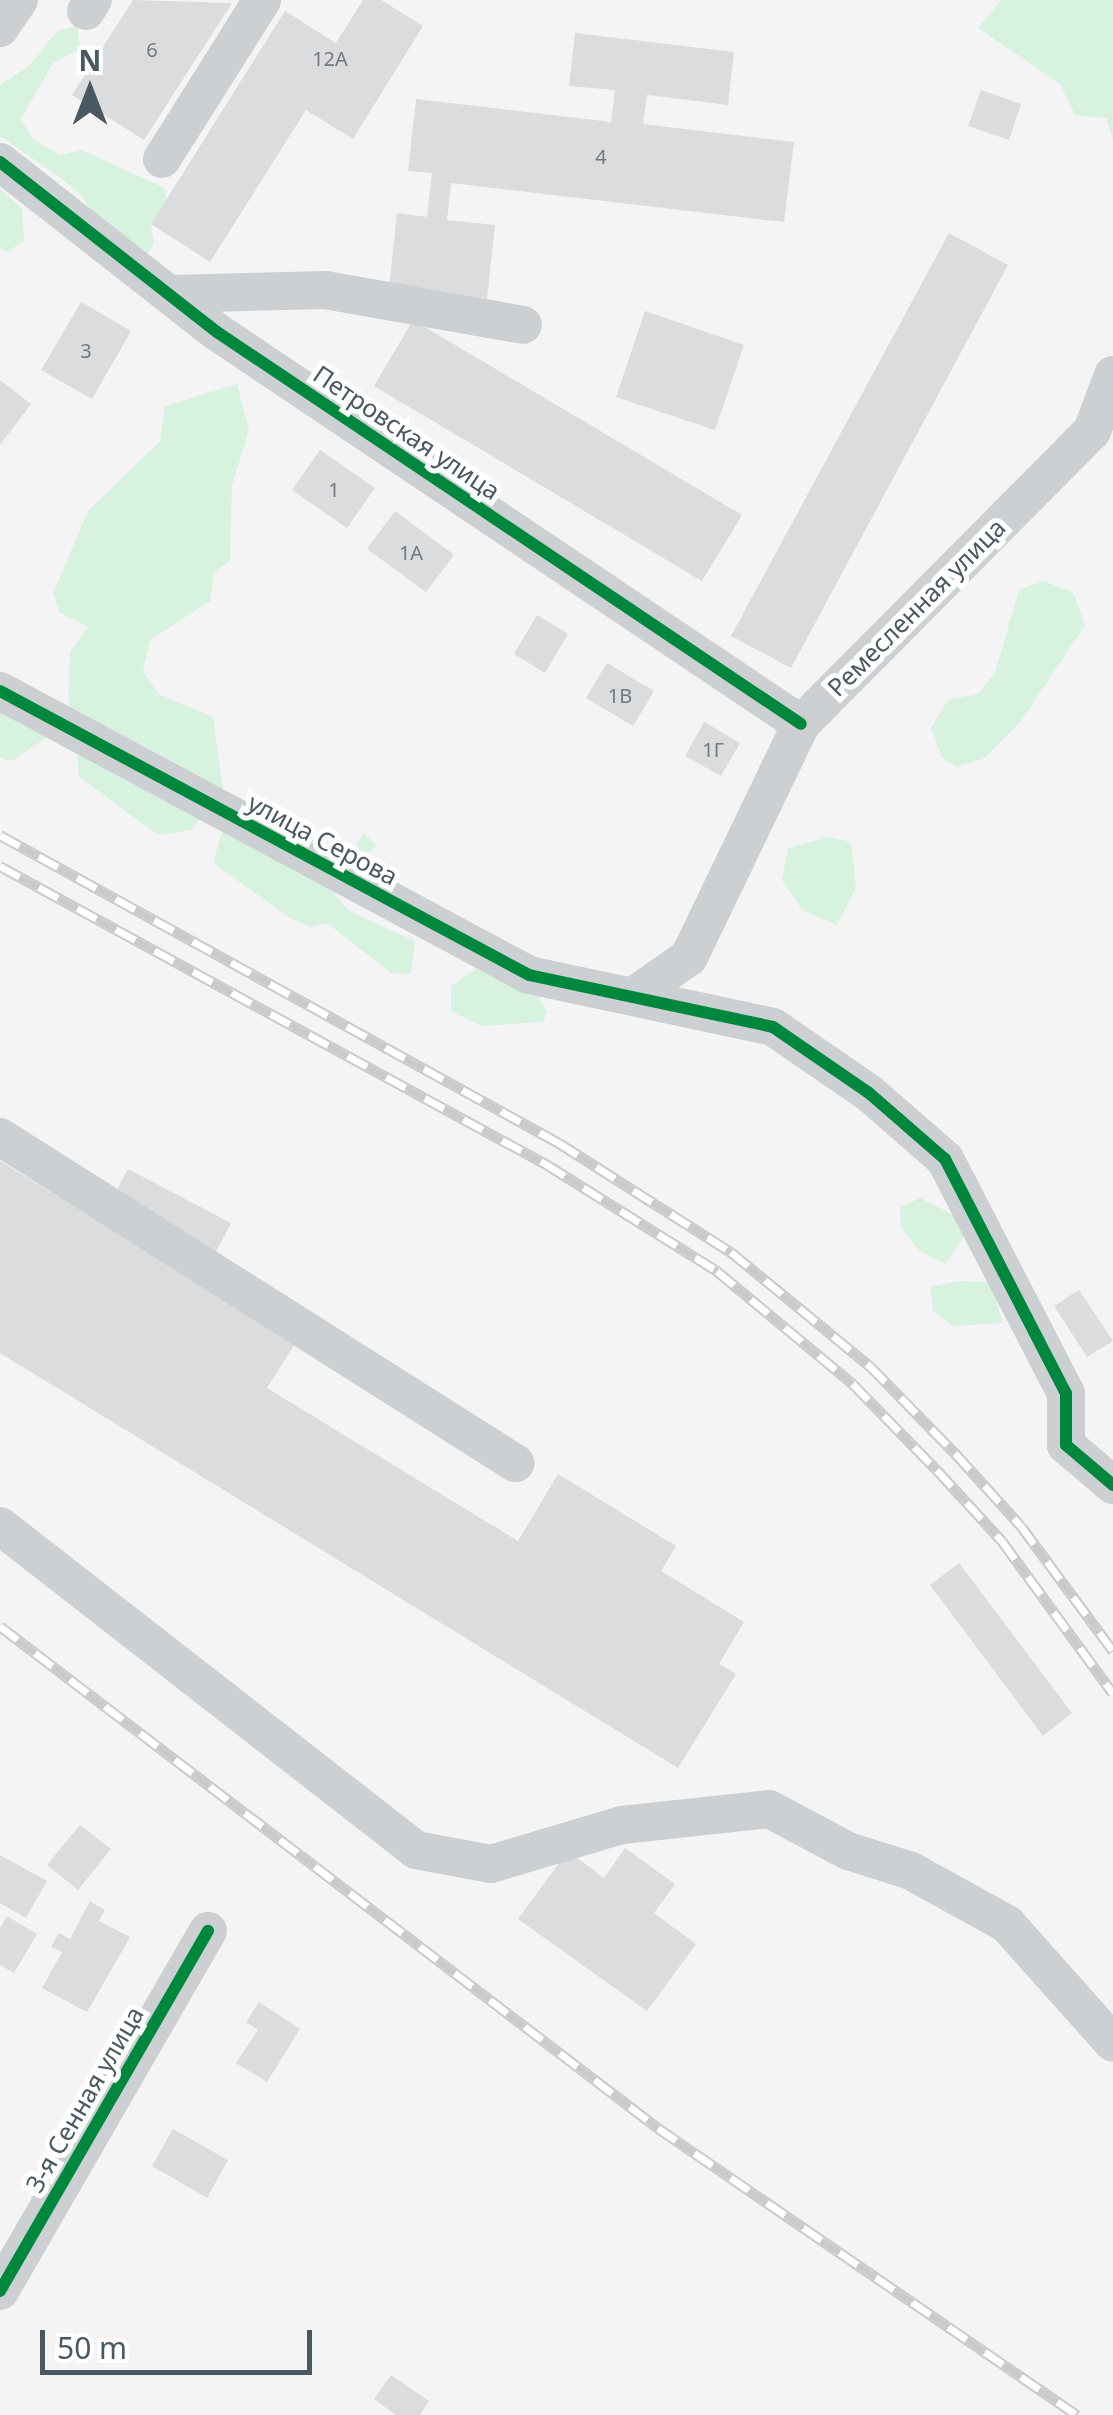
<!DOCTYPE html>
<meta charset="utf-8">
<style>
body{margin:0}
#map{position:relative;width:1113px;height:2415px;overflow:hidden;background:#f4f4f4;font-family:"Noto Sans",sans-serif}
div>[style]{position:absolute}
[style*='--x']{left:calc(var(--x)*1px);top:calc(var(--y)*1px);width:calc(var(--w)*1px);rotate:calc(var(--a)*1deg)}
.green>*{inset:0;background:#d8f2e0}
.building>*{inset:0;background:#dbdcdd}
.minor>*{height:38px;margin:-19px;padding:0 19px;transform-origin:19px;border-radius:19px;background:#cdd0d2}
.rail>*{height:11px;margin-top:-5.5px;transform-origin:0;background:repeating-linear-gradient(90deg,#fff 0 22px,#c8cacc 0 44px);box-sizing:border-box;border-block:2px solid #c8cacc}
.cycleway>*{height:12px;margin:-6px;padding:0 6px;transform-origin:6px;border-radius:6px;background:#00873e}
span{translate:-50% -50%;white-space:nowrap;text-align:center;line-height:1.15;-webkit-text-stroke:10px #fff;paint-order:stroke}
.number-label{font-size:20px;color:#6f7a81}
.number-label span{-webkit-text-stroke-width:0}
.street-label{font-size:25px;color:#495861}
.north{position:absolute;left:40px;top:40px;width:100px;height:100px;-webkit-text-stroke:8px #fff;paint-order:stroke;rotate:0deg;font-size:28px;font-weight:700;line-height:40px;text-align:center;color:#495861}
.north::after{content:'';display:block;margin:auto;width:35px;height:45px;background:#495861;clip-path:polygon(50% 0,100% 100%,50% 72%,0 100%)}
.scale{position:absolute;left:40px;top:2330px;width:272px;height:45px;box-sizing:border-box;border:5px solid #495861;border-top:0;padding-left:12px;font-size:30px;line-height:35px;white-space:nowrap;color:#495861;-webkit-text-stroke:8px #fff;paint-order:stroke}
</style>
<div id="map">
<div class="green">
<div style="clip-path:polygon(1001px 0,1113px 0,1113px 140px,1106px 118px,1075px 115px,1060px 84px,978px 28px)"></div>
<div style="clip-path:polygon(77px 26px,80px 49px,53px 63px,21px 119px,33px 139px,60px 155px,81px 150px,165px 188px,167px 208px,151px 227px,154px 243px,144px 261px,97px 224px,82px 196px,62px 179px,0 136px,0 85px,29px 66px,57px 31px)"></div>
<div style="clip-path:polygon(0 189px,22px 209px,24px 241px,7px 252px,0 248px)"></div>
<div style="clip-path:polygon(237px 384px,249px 430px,232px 485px,230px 560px,214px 573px,210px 601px,150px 640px,143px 670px,158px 694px,213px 717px,223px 790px,191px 830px,158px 835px,79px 777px,75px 732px,55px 732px,12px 761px,0 758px,0 703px,68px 712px,70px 652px,88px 627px,59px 612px,53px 593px,88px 511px,160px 441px,165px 406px)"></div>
<div style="clip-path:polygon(1043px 581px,1073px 592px,1085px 625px,1021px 721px,985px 758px,957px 767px,942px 758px,931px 728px,948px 700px,978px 694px,995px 673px,1019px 590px)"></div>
<div style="clip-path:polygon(254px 803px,274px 825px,305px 839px,355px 849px,363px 833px,376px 845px,334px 893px,349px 911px,415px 941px,411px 974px,391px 973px,327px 923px,311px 927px,290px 918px,213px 863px,230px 804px)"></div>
<div style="clip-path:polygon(829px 837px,851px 842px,856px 887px,837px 925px,802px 910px,782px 880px,788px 848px)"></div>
<div style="clip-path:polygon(486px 962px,537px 993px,547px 1012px,543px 1022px,482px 1026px,451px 1011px,451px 986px)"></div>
<div style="clip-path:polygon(920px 1198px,957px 1217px,967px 1233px,945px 1264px,918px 1250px,901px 1227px,900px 1207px)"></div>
<div style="clip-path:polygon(958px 1281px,991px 1282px,1003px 1323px,953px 1326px,933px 1311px,930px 1287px)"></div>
</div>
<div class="building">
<div style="clip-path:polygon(133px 0,232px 3px,144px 140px,72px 95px)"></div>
<div style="clip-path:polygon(363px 0,381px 0,423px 26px,353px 139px,306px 110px,210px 262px,151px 224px,285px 11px,336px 43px)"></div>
<div style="clip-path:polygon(575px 33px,734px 52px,728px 105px,647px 95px,643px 124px,794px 142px,784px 222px,451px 183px,447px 220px,495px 225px,487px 299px,389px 287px,397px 213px,427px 217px,432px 173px,408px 171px,416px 99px,611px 122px,615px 90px,569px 86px)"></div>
<div style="clip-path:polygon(981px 90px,1021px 104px,1009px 140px,968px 126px)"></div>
<div style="clip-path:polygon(949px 233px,1008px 265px,791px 668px,731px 636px)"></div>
<div style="clip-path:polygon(81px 302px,131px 331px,92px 399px,41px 370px)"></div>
<div style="clip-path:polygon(645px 311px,744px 345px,715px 430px,616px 397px)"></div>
<div style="clip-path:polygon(413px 320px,742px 515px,702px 581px,374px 386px)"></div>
<div style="clip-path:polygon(0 380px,31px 404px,0 445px)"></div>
<div style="clip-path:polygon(320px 450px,375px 488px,347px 528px,292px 490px)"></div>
<div style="clip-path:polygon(395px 511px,454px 555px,426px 592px,367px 549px)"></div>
<div style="clip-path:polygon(537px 615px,568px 634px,545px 673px,514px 654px)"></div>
<div style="clip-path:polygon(607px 663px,654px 691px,633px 726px,586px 698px)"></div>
<div style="clip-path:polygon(704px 722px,740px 743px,721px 776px,685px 756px)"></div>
<div style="clip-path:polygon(0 1161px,296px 1342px,267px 1388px,518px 1541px,558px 1474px,676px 1546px,661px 1571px,744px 1622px,719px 1664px,736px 1674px,678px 1768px,0 1353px)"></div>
<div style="clip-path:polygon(128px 1169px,231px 1223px,216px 1252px,113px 1197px)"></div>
<div style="clip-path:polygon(1079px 1290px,1113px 1341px,1087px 1357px,1054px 1306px)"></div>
<div style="clip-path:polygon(959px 1563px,1072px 1713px,1043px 1736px,930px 1585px)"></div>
<div style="clip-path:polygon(80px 1825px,111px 1849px,78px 1890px,47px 1865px)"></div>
<div style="clip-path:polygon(625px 1848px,675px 1884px,654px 1913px,696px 1944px,647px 2011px,518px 1919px,568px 1851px,604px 1878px)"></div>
<div style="clip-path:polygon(0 1855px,47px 1881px,26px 1918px,0 1903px)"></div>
<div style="clip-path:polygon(90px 1901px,105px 1910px,99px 1921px,130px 1937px,87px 2012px,42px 1988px,62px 1952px,51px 1947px,59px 1933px,70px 1939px)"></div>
<div style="clip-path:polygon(7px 1916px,37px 1934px,14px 1973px,0 1965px,0 1928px)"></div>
<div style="clip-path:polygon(259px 2002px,300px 2029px,267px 2082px,236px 2063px,258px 2030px,246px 2022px)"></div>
<div style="clip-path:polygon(173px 2129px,228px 2160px,207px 2198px,152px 2166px)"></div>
<div style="clip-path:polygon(391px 2375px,429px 2401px,420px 2415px,396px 2415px,374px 2399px)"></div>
</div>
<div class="minor">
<div style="--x:86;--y:11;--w:13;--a:-58"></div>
<div style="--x:0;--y:28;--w:34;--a:-56"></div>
<div style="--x:162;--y:159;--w:188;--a:-57.8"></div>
<div style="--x:0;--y:162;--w:276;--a:38.1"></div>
<div style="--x:217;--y:332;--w:703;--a:33.87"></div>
<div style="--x:171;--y:294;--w:154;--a:-1.5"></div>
<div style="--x:325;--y:290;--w:201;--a:10"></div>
<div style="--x:0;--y:691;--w:600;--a:28.23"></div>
<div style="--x:529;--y:975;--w:249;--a:12"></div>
<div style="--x:773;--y:1027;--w:116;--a:34.5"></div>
<div style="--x:869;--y:1093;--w:101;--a:41"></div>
<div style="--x:945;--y:1159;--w:263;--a:62.7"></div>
<div style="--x:1066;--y:1393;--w:52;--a:90"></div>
<div style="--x:1066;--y:1445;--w:62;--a:40.4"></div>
<div style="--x:635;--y:995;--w:66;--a:-35.1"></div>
<div style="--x:689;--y:957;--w:259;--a:-64.3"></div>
<div style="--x:801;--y:724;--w:413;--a:-45.2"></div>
<div style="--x:1092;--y:431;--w:60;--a:-69.4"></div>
<div style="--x:0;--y:1137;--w:610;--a:32.33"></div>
<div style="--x:0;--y:1526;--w:527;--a:37.91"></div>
<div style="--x:416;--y:1850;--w:76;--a:10.6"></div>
<div style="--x:491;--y:1864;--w:137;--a:-16.6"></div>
<div style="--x:622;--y:1825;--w:148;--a:-6.2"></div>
<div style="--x:769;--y:1809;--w:89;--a:28"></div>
<div style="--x:848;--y:1851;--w:66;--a:17.6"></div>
<div style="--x:911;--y:1871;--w:110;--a:28.9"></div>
<div style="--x:1007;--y:1924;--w:159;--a:48.3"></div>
<div style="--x:0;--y:2291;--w:416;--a:-60"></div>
</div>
<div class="rail">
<div style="--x:0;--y:835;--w:638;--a:28.85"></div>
<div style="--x:559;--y:1143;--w:204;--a:32.4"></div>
<div style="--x:731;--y:1252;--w:180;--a:39.4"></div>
<div style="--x:870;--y:1366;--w:122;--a:45.7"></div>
<div style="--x:955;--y:1453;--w:98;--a:47.9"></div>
<div style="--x:1021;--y:1526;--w:155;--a:53.6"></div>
<div style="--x:0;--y:866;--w:622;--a:28.63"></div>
<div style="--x:546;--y:1164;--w:202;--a:32"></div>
<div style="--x:717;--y:1271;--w:177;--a:39.7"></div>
<div style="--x:853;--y:1384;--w:120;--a:45.7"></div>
<div style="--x:937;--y:1470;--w:96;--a:47.5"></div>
<div style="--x:1002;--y:1541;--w:188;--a:53.9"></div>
<div style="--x:0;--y:1626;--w:828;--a:37.34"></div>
<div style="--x:658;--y:2128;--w:508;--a:34.41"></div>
</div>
<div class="cycleway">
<div style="--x:0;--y:162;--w:276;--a:38.1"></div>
<div style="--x:217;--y:332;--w:703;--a:33.87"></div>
<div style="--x:0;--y:691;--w:600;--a:28.23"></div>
<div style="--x:529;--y:975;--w:249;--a:12"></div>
<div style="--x:773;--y:1027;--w:116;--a:34.5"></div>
<div style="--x:869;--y:1093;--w:101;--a:41"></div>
<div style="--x:945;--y:1159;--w:263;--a:62.7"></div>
<div style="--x:1066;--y:1393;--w:52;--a:90"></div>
<div style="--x:1066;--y:1445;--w:62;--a:40.4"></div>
<div style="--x:0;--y:2291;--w:416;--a:-60"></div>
</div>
<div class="number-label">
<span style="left:152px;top:49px">6</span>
<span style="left:330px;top:58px">12А</span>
<span style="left:601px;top:156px">4</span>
<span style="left:86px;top:350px">3</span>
<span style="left:334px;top:489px">1</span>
<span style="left:411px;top:552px">1А</span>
<span style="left:620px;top:695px">1В</span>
<span style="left:713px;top:749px">1Г</span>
</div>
<div class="street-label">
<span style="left:407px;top:432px;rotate:34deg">Петровская улица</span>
<span style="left:916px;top:607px;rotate:-45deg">Ремесленная улица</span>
<span style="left:323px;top:839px;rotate:28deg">улица Серова</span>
<span style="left:84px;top:2099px;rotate:-60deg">3-я Сенная улица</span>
</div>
<div class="north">N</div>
<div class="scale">50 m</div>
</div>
